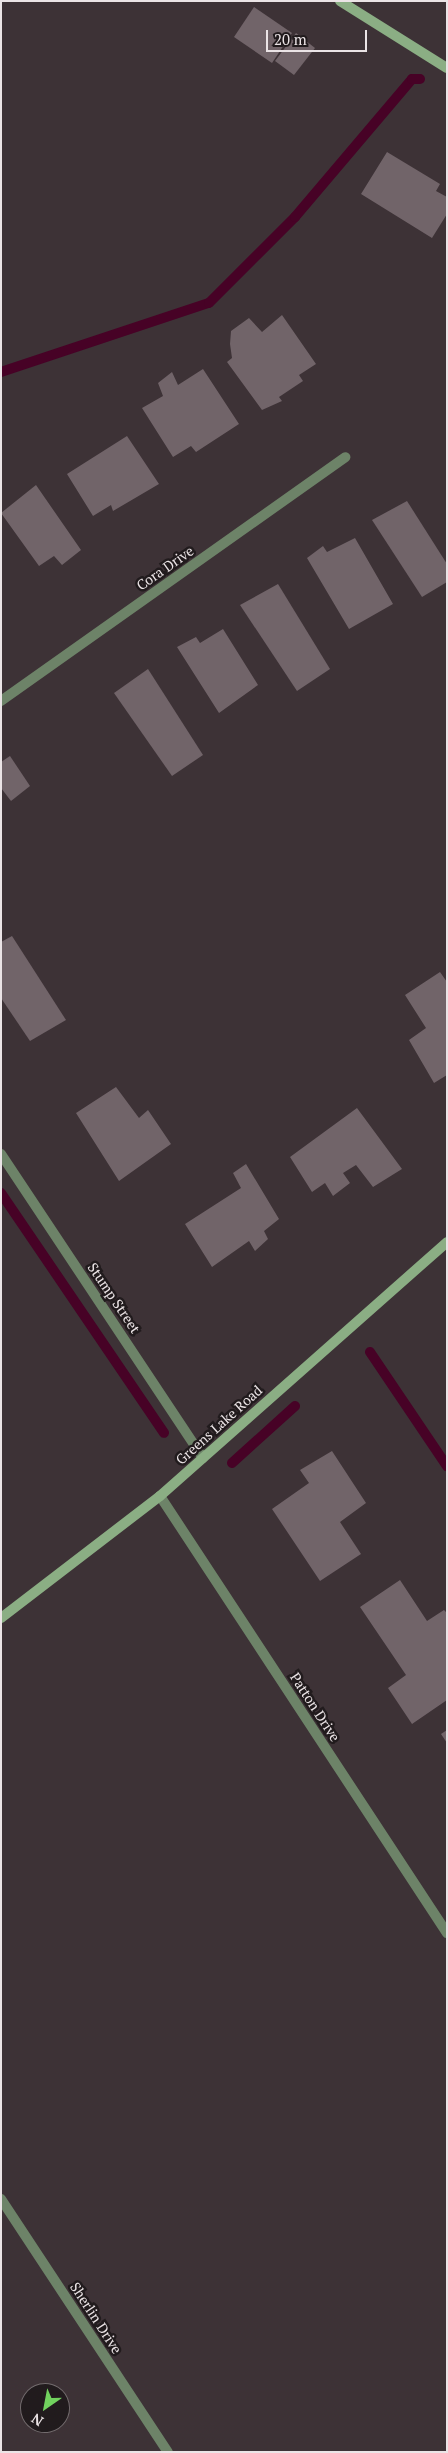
<!DOCTYPE html>
<style>
body{margin:0}
#map{position:relative;width:448px;height:2453px;overflow:hidden;background:#3d3236;font-family:"PT Serif",serif}
div>[style]{position:absolute}
[style*='--x']{left:calc(var(--x)*1px);top:calc(var(--y)*1px);width:calc(var(--w)*1px);rotate:calc(var(--a)*1deg)}
.stream>*{height:10px;margin:-5px;padding:0 5px;transform-origin:5px;border-radius:5px;background:#470226}
.building>*{inset:0;background:#716469}
.street>*{height:10px;margin:-5px;padding:0 5px;transform-origin:5px;border-radius:5px;background:#6d8368}
.secondary>*{height:10px;margin:-5px;padding:0 5px;transform-origin:5px;border-radius:5px;background:#8bae84}
span{translate:-50% -50%;white-space:nowrap;text-align:center;line-height:1.15;-webkit-text-stroke:5px #211b1d;paint-order:stroke}
.street-label{font-size:14px;color:#ebe4e6}
.frame{position:absolute;inset:0;border:2px solid #ebe4e6;pointer-events:none}
.north{position:absolute;left:20px;top:2383px;width:50px;height:50px;box-sizing:border-box;background:#211b1d;border:1px solid #726b6d;border-radius:50%;rotate:213deg;font-size:14px;font-weight:700;line-height:20px;text-align:center;color:#ebe4e6}
.north::after{content:'';display:block;margin:auto;width:18px;height:22px;background:#71d25e;clip-path:polygon(50% 0,100% 100%,50% 72%,0 100%)}
.scale{position:absolute;left:266px;top:30px;width:101px;height:22px;box-sizing:border-box;border:2px solid #ebe4e6;border-top:0;padding-left:6px;font-size:15px;line-height:18px;white-space:nowrap;color:#ebe4e6;-webkit-text-stroke:4px #211b1d;paint-order:stroke}
</style>
<div id="map">
<div class="stream">
<div style="--x:1;--y:372;--w:219;--a:-18.4"></div>
<div style="--x:209;--y:303;--w:122;--a:-45"></div>
<div style="--x:295;--y:217;--w:181;--a:-49.7"></div>
<div style="--x:412;--y:79;--w:8;--a:0"></div>
<div style="--x:1;--y:1193;--w:290;--a:55.8"></div>
<div style="--x:370;--y:1352;--w:138;--a:56"></div>
<div style="--x:232;--y:1463;--w:85;--a:-42.1"></div>
</div>
<div class="building">
<div style="clip-path:polygon(254px 7px,292px 33px,272px 63px,234px 37px)"></div>
<div style="clip-path:polygon(296px 33px,315px 48px,294px 75px,275px 61px)"></div>
<div style="clip-path:polygon(387px 152px,440px 184px,436px 191px,447px 197px,447px 214px,432px 238px,361px 194px)"></div>
<div style="clip-path:polygon(282px 315px,316px 364px,299px 375px,303px 381px,279px 397px,282px 401px,262px 410px,227px 362px,232px 358px,230px 344px,231px 331px,249px 318px,262px 332px)"></div>
<div style="clip-path:polygon(203px 369px,239px 424px,196px 452px,191px 446px,173px 457px,142px 408px,163px 396px,158px 383px,172px 372px,178px 385px)"></div>
<div style="clip-path:polygon(127px 436px,159px 484px,113px 511px,111px 505px,93px 516px,67px 474px)"></div>
<div style="clip-path:polygon(36px 485px,81px 550px,62px 565px,54px 556px,39px 566px,1px 513px)"></div>
<div style="clip-path:polygon(407px 501px,447px 564px,447px 582px,422px 597px,372px 520px)"></div>
<div style="clip-path:polygon(355px 538px,393px 604px,349px 629px,307px 558px,323px 546px,327px 552px)"></div>
<div style="clip-path:polygon(278px 584px,330px 669px,297px 691px,240px 605px)"></div>
<div style="clip-path:polygon(223px 629px,258px 685px,219px 713px,177px 647px,196px 637px,200px 643px)"></div>
<div style="clip-path:polygon(148px 669px,203px 755px,172px 776px,114px 693px)"></div>
<div style="clip-path:polygon(10px 756px,30px 786px,11px 801px,1px 788px,1px 762px)"></div>
<div style="clip-path:polygon(12px 936px,66px 1020px,30px 1041px,1px 998px,1px 942px)"></div>
<div style="clip-path:polygon(440px 972px,447px 982px,447px 1075px,434px 1083px,409px 1040px,426px 1028px,405px 995px)"></div>
<div style="clip-path:polygon(116px 1087px,139px 1118px,148px 1110px,171px 1144px,119px 1181px,76px 1113px)"></div>
<div style="clip-path:polygon(357px 1108px,402px 1169px,373px 1187px,356px 1165px,343px 1173px,350px 1183px,333px 1196px,325px 1183px,312px 1192px,290px 1157px)"></div>
<div style="clip-path:polygon(246px 1164px,279px 1219px,264px 1231px,268px 1239px,255px 1251px,249px 1241px,212px 1267px,185px 1224px,241px 1188px,233px 1173px)"></div>
<div style="clip-path:polygon(332px 1451px,366px 1503px,340px 1522px,361px 1554px,320px 1581px,272px 1509px,309px 1483px,300px 1470px)"></div>
<div style="clip-path:polygon(400px 1580px,427px 1621px,444px 1610px,447px 1613px,447px 1700px,412px 1724px,388px 1688px,406px 1675px,360px 1607px)"></div>
<div style="clip-path:polygon(447px 1730px,447px 1743px,441px 1734px)"></div>
</div>
<div class="street">
<div style="--x:1;--y:701;--w:422;--a:-35.3"></div>
<div style="--x:1;--y:1154;--w:365;--a:56.4"></div>
<div style="--x:160;--y:1496;--w:523;--a:56.71"></div>
<div style="--x:1;--y:2199;--w:303;--a:56.6"></div>
</div>
<div class="secondary">
<div style="--x:340;--y:1;--w:126;--a:32.1"></div>
<div style="--x:1;--y:1618;--w:200;--a:-37.5"></div>
<div style="--x:160;--y:1496;--w:383;--a:-41.5"></div>
</div>
<div class="street-label">
<span style="left:165px;top:568px;rotate:-35deg">Cora Drive</span>
<span style="left:114px;top:1298px;rotate:56deg">Stump Street</span>
<span style="left:219px;top:1425px;rotate:-42deg">Greens Lake Road</span>
<span style="left:315px;top:1707px;rotate:57deg">Patton Drive</span>
<span style="left:96px;top:2318px;rotate:57deg">Sherlin Drive</span>
</div>
<div class="frame"></div>
<div class="north">N</div>
<div class="scale">20 m</div>
</div>
